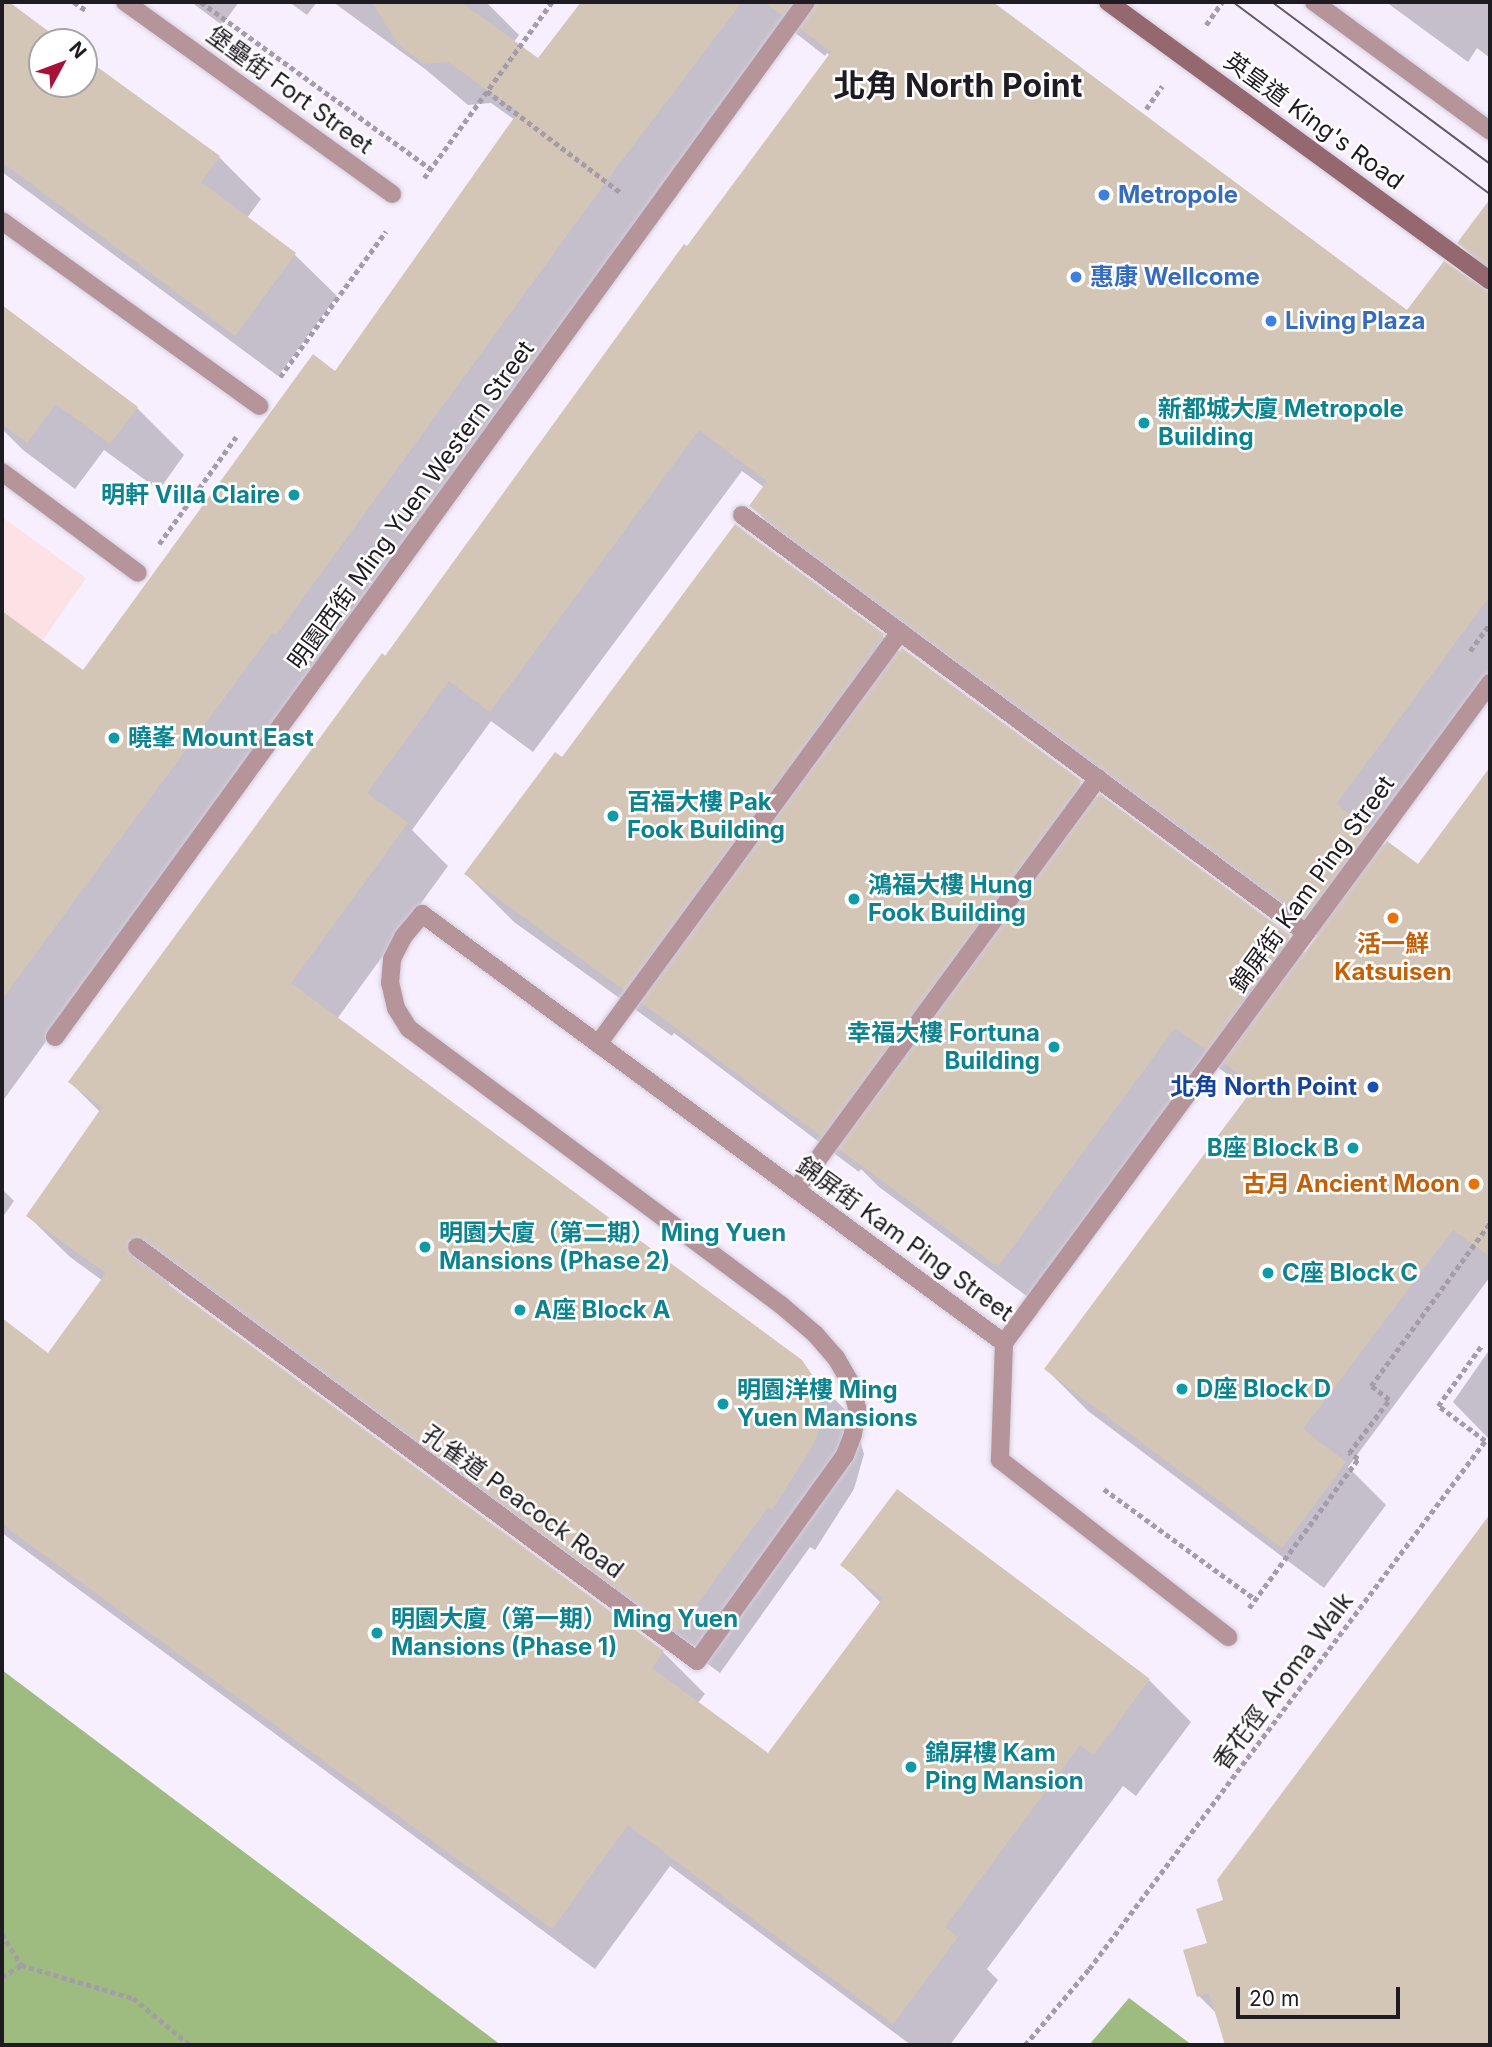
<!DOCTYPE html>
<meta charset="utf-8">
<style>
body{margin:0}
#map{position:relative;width:1492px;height:2047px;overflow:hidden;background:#f7effe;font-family:Inter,"Noto Sans TC",sans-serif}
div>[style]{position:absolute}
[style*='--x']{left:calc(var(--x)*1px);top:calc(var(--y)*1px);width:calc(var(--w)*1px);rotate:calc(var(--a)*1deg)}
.education>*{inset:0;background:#fce1e5}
.forest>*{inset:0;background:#9ebc7f}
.shadow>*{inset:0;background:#0003}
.building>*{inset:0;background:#d4c6b6}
.path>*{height:4.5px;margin-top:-2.25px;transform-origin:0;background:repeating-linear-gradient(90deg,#a49da9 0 5px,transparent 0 8.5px)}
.roads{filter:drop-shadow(0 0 2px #d4cddb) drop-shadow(0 0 2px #d4cddb)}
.service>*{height:18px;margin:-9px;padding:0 9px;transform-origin:9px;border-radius:9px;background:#b5949a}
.minor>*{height:18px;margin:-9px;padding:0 9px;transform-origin:9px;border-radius:9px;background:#b5949a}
.secondary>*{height:18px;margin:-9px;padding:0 9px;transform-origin:9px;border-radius:9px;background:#95676f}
.tram>*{height:2px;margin:-1px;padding:0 1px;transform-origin:1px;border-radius:1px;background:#5f5a63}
.dots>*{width:19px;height:19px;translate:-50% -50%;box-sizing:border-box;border:4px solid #fff;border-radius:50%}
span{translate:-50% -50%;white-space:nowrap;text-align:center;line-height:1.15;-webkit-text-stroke:5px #fff;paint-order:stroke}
.street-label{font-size:24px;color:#1f1b22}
.shop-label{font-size:24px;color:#366cbe;font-weight:700}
.left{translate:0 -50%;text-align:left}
.culture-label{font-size:24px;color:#0d838f;font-weight:700}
.right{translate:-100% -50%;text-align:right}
.food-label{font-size:24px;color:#c56008;font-weight:700}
.transit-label{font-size:24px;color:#164399;font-weight:700}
.district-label{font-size:32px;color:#1f1b22;font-weight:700}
.frame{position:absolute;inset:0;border:4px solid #1f1b22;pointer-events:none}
.north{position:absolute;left:28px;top:28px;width:70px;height:70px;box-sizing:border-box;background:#fff;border:2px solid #a5a4a7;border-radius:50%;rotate:49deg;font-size:19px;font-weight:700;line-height:28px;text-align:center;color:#1f1b22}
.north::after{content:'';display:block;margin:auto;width:24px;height:32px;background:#a81138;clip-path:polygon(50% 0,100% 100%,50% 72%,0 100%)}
.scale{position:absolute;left:1236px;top:1987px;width:164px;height:32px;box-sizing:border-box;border:4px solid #1f1b22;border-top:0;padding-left:9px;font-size:21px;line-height:24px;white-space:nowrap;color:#1f1b22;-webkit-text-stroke:5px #fff;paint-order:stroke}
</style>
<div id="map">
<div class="education">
<div style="clip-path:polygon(2px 517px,86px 578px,43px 640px,71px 660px,2px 760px)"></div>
</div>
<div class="forest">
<div style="clip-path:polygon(2px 1670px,501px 2045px,2px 2045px)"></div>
<div style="clip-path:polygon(1129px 1998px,1192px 2045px,1089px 2045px)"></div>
</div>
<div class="shadow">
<div style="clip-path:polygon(2px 2px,8px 2px,62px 42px,42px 42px,42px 84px,84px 84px,84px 58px,219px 157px,261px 199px,247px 218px,295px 255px,337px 296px,278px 376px,2px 172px)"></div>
<div style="clip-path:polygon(191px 2px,239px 2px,222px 25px)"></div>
<div style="clip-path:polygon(289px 2px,317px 2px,307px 15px)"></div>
<div style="clip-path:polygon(333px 2px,486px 2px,519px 35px,514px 42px,539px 61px,582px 2px,859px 2px,867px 7px,871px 2px,990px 2px,1408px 312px,1490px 293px,1490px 694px,1380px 842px,1419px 867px,1490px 795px,1490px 1277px,1348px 1467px,1386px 1505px,1324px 1588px,1088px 1411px,1046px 1369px,1254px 1091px,1246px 1083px,1244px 1086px,1213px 1064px,1036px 1303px,879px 1187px,861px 1169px,859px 1172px,674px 1033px,672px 1036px,514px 922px,466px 874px,562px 759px,736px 527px,883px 636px,901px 653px,1289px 937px,1307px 954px,1319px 937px,793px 547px,751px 506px,765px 488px,742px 471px,533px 752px,491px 721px,412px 830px,448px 866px,337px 1019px,786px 1349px,854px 1419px,864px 1454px,854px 1489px,815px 1550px,810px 1547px,720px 1673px,187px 1279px,175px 1277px,169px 1283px,168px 1286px,663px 1652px,705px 1694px,697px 1704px,768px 1756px,881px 1603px,843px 1565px,897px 1491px,1149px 1680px,1191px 1722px,1136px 1796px,1123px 1786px,987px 1969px,998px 1980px,950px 2045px,911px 2045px,670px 1866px,595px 1969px,2px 1533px,2px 1321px,48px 1355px,103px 1281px,70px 1257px,28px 1216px,101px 1113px,70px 1082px,830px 56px,827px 53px,825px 56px,793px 31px,314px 673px,2px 1102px,2px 613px,84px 672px,335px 373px,515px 120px,491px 103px,468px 105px,425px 69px)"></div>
<div style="clip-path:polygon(1386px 2px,1490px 2px,1490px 58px,1477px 48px,1468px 62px)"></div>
<div style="clip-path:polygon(1490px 201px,1490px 274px,1459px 243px)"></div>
<div style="clip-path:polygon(2px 308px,137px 408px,184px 455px,159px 490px,104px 450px,75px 489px,23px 450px,2px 429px)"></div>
<div style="clip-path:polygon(2px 1189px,14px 1201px,2px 1218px)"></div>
<div style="clip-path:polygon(1490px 1349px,1490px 1440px,1453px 1402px)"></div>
<div style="clip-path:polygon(1490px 1517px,1490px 2045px,1227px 2045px,1217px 2014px,1199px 1996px,1209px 1944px,1226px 1901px)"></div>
</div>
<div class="building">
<div style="clip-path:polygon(2px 2px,9px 2px,63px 42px,42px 42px,42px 84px,84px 84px,85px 58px,220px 156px,201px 182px,296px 253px,235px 336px,2px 162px)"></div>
<div style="clip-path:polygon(372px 2px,461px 2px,538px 58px,581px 2px,742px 2px,616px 168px,276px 635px,272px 633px,2px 999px,2px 611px,83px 670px,313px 354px,335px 371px,518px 112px,448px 62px,424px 64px,397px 43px)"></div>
<div style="clip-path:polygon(764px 2px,792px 2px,782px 15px)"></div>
<div style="clip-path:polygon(817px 2px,993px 2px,1407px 310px,1444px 261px,1490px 292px,1490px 596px,1336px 804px,1369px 828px,1304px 917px,749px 506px,767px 481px,699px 430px,490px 712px,449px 681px,367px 793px,408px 823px,291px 983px,802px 1360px,813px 1376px,819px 1393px,822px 1411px,819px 1430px,812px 1447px,772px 1510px,768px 1507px,677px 1632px,144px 1238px,132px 1237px,126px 1246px,130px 1256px,664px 1651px,652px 1668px,768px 1753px,883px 1598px,840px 1565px,897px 1489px,1150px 1679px,1094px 1755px,1080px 1745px,945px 1927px,958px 1937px,893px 2024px,628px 1825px,552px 1929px,2px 1524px,2px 1318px,48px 1353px,106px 1273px,26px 1216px,102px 1107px,68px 1082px,382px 653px,385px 656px,684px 244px,687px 246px,831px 52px,801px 29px)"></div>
<div style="clip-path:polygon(1490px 199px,1490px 267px,1457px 243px)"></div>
<div style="clip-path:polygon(2px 305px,138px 407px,110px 444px,56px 404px,27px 443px,2px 424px)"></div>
<div style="clip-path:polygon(735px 524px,884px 634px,624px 990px,464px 874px,555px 752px,562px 757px)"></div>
<div style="clip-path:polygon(902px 648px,1082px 781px,821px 1136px,642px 1003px)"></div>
<div style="clip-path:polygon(1490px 767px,1490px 1257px,1453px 1230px,1303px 1429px,1346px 1462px,1282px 1548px,1044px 1369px,1255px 1086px,1224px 1063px,1387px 841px,1418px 864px)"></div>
<div style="clip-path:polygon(1100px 794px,1290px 935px,1206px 1050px,1175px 1028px,998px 1267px,839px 1149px)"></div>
<div style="clip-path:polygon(1490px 1514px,1490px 2045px,1225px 2045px,1209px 1993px,1197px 1997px,1183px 1950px,1207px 1943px,1196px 1909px,1223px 1900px,1217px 1880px)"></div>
</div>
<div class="path">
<div style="--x:74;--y:2;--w:16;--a:35"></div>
<div style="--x:201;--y:2;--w:284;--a:36"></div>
<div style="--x:1206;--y:25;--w:28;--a:-55"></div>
<div style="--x:487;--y:91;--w:167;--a:37.2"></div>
<div style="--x:1146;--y:109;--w:28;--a:-55"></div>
<div style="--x:424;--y:178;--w:218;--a:-54"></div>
<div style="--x:280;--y:377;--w:180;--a:-54"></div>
<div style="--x:159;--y:544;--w:132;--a:-54.3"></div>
<div style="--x:1470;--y:651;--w:34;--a:-54"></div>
<div style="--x:1104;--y:1489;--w:187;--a:36.1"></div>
<div style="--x:1249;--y:1608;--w:185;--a:-53.8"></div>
<div style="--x:1358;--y:1459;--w:11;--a:-146"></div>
<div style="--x:1349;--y:1453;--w:66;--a:-53"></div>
<div style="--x:1389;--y:1400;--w:23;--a:-142"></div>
<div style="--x:1371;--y:1386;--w:202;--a:-53.9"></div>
<div style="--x:2;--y:1934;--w:36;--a:58"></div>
<div style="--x:2;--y:1977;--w:22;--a:-32"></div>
<div style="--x:21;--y:1965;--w:117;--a:16.4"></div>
<div style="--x:133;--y:1998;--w:74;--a:39.5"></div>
<div style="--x:1025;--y:2045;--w:99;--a:-49.9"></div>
<div style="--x:1089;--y:1969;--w:660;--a:-53.13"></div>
<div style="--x:1485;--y:1441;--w:59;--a:-143.3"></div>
<div style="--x:1438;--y:1406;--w:75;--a:-54.2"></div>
</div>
<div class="roads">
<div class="service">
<div style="--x:2;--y:221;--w:317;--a:35.7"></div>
<div style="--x:137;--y:1247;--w:696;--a:36.47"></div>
<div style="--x:697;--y:1661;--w:254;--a:-54.3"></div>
<div style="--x:845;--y:1455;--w:22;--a:-69"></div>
<div style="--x:853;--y:1434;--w:26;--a:-81"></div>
<div style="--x:857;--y:1408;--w:27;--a:-105"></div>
<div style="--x:850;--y:1382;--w:28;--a:-120"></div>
<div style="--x:836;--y:1358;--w:32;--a:-131"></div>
<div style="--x:815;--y:1334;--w:45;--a:-139.5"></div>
<div style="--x:781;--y:1305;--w:463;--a:-143.4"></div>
<div style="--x:409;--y:1029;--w:25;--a:-122"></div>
<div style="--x:396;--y:1008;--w:26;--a:-103"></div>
<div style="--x:390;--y:983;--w:24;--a:-85"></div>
<div style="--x:392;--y:959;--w:25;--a:-63"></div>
<div style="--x:403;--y:937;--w:30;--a:-50"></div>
</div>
<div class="minor">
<div style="--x:125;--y:2;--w:329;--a:35.7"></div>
<div style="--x:1314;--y:2;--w:218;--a:36.2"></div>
<div style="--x:2;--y:472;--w:169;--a:36.6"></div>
<div style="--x:742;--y:515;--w:702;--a:36.54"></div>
<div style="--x:422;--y:914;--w:723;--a:36.39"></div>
<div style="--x:55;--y:1037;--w:1279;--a:-54.04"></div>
<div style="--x:598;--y:1044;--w:511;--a:-53.76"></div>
<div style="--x:796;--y:1189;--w:510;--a:-53.69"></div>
<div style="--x:1004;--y:1343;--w:820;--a:-53.63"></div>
<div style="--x:1004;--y:1343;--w:117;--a:92"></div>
<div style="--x:1000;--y:1460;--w:289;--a:37.8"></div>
</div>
<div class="secondary">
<div style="--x:1108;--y:2;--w:473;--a:36.1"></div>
</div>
</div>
<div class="tram">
<div style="--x:1233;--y:2;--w:321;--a:36.8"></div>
<div style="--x:1272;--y:2;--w:272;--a:36.6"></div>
</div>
<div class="dots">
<div style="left:1104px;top:195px;background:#3f7fe0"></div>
<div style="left:1076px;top:277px;background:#3f7fe0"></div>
<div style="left:1271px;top:321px;background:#3f7fe0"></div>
<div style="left:1144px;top:423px;background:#0f9aa8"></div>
<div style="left:294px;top:495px;background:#0f9aa8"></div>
<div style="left:114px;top:738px;background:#0f9aa8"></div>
<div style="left:613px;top:816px;background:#0f9aa8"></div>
<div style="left:854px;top:899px;background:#0f9aa8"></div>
<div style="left:1393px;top:918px;background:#e8710a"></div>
<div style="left:1054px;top:1047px;background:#0f9aa8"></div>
<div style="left:1373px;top:1087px;background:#1a4fb4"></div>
<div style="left:1353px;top:1148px;background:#0f9aa8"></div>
<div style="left:1474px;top:1184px;background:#e8710a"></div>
<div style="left:425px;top:1247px;background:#0f9aa8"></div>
<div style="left:1268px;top:1273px;background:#0f9aa8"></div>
<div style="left:520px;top:1310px;background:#0f9aa8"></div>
<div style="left:1182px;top:1389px;background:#0f9aa8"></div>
<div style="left:723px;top:1404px;background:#0f9aa8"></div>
<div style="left:377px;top:1633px;background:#0f9aa8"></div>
<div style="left:911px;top:1767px;background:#0f9aa8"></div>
</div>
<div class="street-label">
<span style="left:290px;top:90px;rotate:36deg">堡壘街 Fort Street</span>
<span style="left:1314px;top:121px;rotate:36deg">英皇道 King's Road</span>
<span style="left:411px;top:505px;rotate:-54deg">明園西街 Ming Yuen Western Street</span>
<span style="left:1312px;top:884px;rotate:-54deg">錦屏街 Kam Ping Street</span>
<span style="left:905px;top:1239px;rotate:36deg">錦屏街 Kam Ping Street</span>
<span style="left:523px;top:1502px;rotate:36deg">孔雀道 Peacock Road</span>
<span style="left:1283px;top:1681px;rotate:-53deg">香花徑 Aroma Walk</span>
</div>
<div class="shop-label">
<span class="left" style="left:1118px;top:195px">Metropole</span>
<span class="left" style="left:1090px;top:277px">惠康 Wellcome</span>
<span class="left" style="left:1285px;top:321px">Living Plaza</span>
</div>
<div class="culture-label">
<span class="left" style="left:1158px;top:423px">新都城大廈 Metropole<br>Building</span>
<span class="right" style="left:280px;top:495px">明軒 Villa Claire</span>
<span class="left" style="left:128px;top:738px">曉峯 Mount East</span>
<span class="left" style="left:627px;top:816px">百福大樓 Pak<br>Fook Building</span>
<span class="left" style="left:868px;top:899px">鴻福大樓 Hung<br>Fook Building</span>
<span class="right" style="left:1040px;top:1047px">幸福大樓 Fortuna<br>Building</span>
<span class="right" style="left:1339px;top:1148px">B座 Block B</span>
<span class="left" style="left:439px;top:1247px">明園大廈（第二期） Ming Yuen<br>Mansions (Phase 2)</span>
<span class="left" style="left:1282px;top:1273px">C座 Block C</span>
<span class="left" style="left:534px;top:1310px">A座 Block A</span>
<span class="left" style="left:1196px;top:1389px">D座 Block D</span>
<span class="left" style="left:737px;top:1404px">明園洋樓 Ming<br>Yuen Mansions</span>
<span class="left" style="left:391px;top:1633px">明園大廈（第一期） Ming Yuen<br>Mansions (Phase 1)</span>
<span class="left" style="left:925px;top:1767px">錦屏樓 Kam<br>Ping Mansion</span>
</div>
<div class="food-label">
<span style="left:1393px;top:958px">活一鮮<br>Katsuisen</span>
<span class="right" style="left:1460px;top:1184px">古月 Ancient Moon</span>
</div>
<div class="transit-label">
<span class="right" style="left:1357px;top:1087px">北角 North Point</span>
</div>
<div class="district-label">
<span style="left:958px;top:86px">北角 North Point</span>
</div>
<div class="frame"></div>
<div class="north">N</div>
<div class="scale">20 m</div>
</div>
